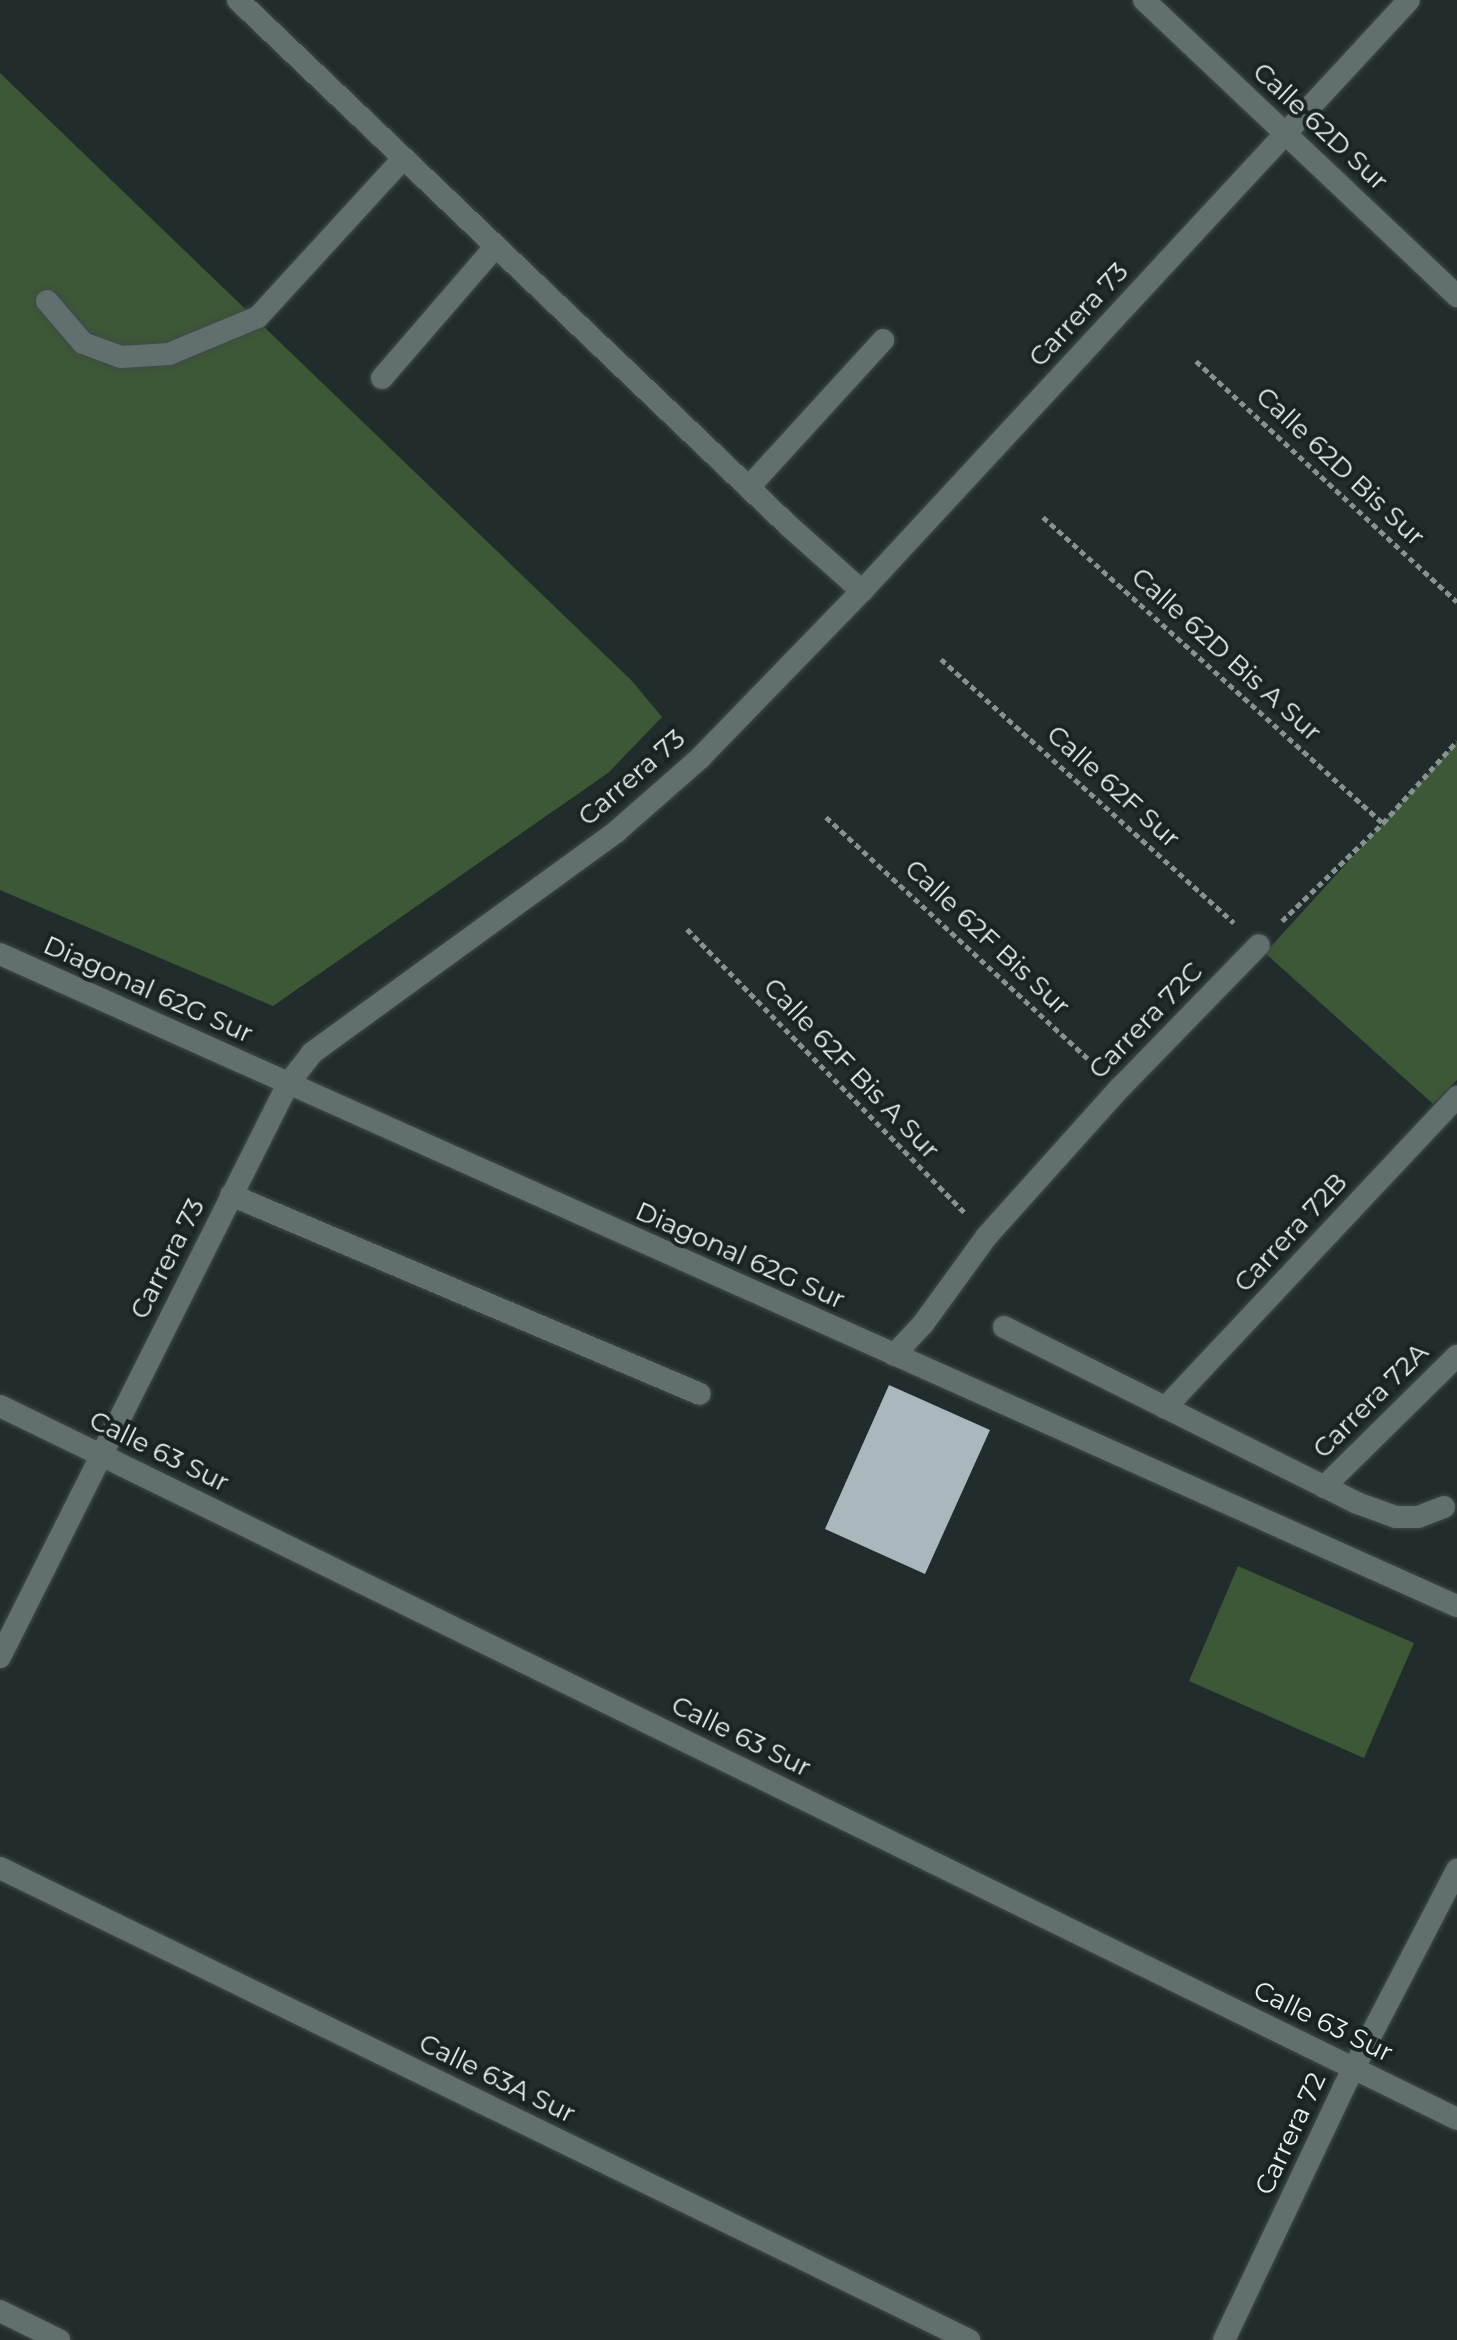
<!DOCTYPE html>
<style>
body{margin:0}
#map{position:relative;width:1457px;height:2340px;overflow:hidden;background:#212d2c;font-family:Montserrat,sans-serif}
div>[style]{position:absolute}
[style*='--x']{left:calc(var(--x)*1px);top:calc(var(--y)*1px);width:calc(var(--w)*1px);rotate:calc(var(--a)*1deg)}
.green>*{inset:0;background:#3d5836}
.building>*{inset:0;background:#aab7bc}
.path>*{height:5px;margin-top:-2.5px;transform-origin:0;background:repeating-linear-gradient(90deg,#889291 0 6px,transparent 0 10px)}
.roads{filter:drop-shadow(0 0 2px #404a4a) drop-shadow(0 0 2px #404a4a)}
.service>*{height:22px;margin:-11px;padding:0 11px;transform-origin:11px;border-radius:11px;background:#616f6e}
.minor>*{height:22px;margin:-11px;padding:0 11px;transform-origin:11px;border-radius:11px;background:#616f6e}
.tertiary>*{height:22px;margin:-11px;padding:0 11px;transform-origin:11px;border-radius:11px;background:#616f6e}
span{translate:-50% -50%;white-space:nowrap;text-align:center;line-height:1.15;-webkit-text-stroke:8px #182323;paint-order:stroke}
.street-label{font-size:26px;color:#e9f1f0}
</style>
<div id="map">
<div class="green">
<div style="clip-path:polygon(0 73px,631px 680px,662px 717px,608px 773px,273px 1006px,0 890px)"></div>
<div style="clip-path:polygon(1457px 742px,1457px 1080px,1433px 1104px,1265px 953px)"></div>
<div style="clip-path:polygon(1238px 1566px,1414px 1643px,1364px 1758px,1189px 1681px)"></div>
</div>
<div class="building">
<div style="clip-path:polygon(889px 1385px,990px 1430px,925px 1574px,825px 1529px)"></div>
</div>
<div class="path">
<div style="--x:1196;--y:361;--w:355;--a:42.7"></div>
<div style="--x:1043;--y:517;--w:457;--a:42"></div>
<div style="--x:941;--y:659;--w:394;--a:42"></div>
<div style="--x:826;--y:817;--w:367;--a:42.7"></div>
<div style="--x:1282;--y:921;--w:141;--a:-44.1"></div>
<div style="--x:1383;--y:823;--w:110;--a:-47.9"></div>
<div style="--x:687;--y:929;--w:396;--a:45.6"></div>
</div>
<div class="roads">
<div class="service">
<div style="--x:238;--y:0;--w:762;--a:43.67"></div>
<div style="--x:789;--y:526;--w:98;--a:41.7"></div>
<div style="--x:47;--y:301;--w:55;--a:49.4"></div>
<div style="--x:83;--y:343;--w:40;--a:20.2"></div>
<div style="--x:121;--y:357;--w:48;--a:-3.6"></div>
<div style="--x:169;--y:354;--w:96;--a:-22.6"></div>
<div style="--x:258;--y:317;--w:214;--a:-47.5"></div>
<div style="--x:382;--y:378;--w:173;--a:-49.2"></div>
<div style="--x:749;--y:487;--w:199;--a:-47.6"></div>
<div style="--x:231;--y:1195;--w:509;--a:22.99"></div>
<div style="--x:1004;--y:1327;--w:394;--a:26.5"></div>
<div style="--x:1357;--y:1503;--w:41;--a:19.7"></div>
<div style="--x:1396;--y:1517;--w:22;--a:0"></div>
<div style="--x:1418;--y:1517;--w:28;--a:-21"></div>
<div style="--x:894;--y:1355;--w:42;--a:-46.9"></div>
<div style="--x:923;--y:1324;--w:109;--a:-54"></div>
<div style="--x:987;--y:1236;--w:199;--a:-48.1"></div>
<div style="--x:1120;--y:1088;--w:199;--a:-45.8"></div>
<div style="--x:1165;--y:1408;--w:427;--a:-46.8"></div>
<div style="--x:1324;--y:1487;--w:187;--a:-44.6"></div>
</div>
<div class="minor">
<div style="--x:288;--y:1084;--w:39;--a:-52"></div>
<div style="--x:312;--y:1053;--w:377;--a:-36"></div>
<div style="--x:617;--y:831;--w:111;--a:-41.3"></div>
<div style="--x:700;--y:758;--w:233;--a:-45.9"></div>
<div style="--x:862;--y:591;--w:805;--a:-47.21"></div>
<div style="--x:0;--y:1406;--w:110;--a:25.9"></div>
<div style="--x:0;--y:2311;--w:66;--a:26.2"></div>
</div>
<div class="tertiary">
<div style="--x:1144;--y:0;--w:431;--a:43.4"></div>
<div style="--x:0;--y:954;--w:1596;--a:24.11"></div>
<div style="--x:99;--y:1454;--w:1512;--a:26.09"></div>
<div style="--x:0;--y:1657;--w:641;--a:-63.32"></div>
<div style="--x:0;--y:1868;--w:1078;--a:25.97"></div>
<div style="--x:1224;--y:2340;--w:280;--a:-64.6"></div>
<div style="--x:1344;--y:2087;--w:245;--a:-62.5"></div>
</div>
</div>
<div class="street-label">
<span style="left:1320px;top:127px;rotate:43deg">Calle 62D Sur</span>
<span style="left:1079px;top:315px;rotate:-47deg">Carrera 73</span>
<span style="left:1340px;top:467px;rotate:43deg">Calle 62D Bis Sur</span>
<span style="left:1226px;top:655px;rotate:42deg">Calle 62D Bis A Sur</span>
<span style="left:632px;top:778px;rotate:-41deg">Carrera 73</span>
<span style="left:1113px;top:787px;rotate:42deg">Calle 62F Sur</span>
<span style="left:987px;top:938px;rotate:43deg">Calle 62F Bis Sur</span>
<span style="left:148px;top:990px;rotate:24deg">Diagonal 62G Sur</span>
<span style="left:1146px;top:1021px;rotate:-46deg">Carrera 72C</span>
<span style="left:851px;top:1069px;rotate:46deg">Calle 62F Bis A Sur</span>
<span style="left:1291px;top:1233px;rotate:-47deg">Carrera 72B</span>
<span style="left:740px;top:1256px;rotate:24deg">Diagonal 62G Sur</span>
<span style="left:168px;top:1259px;rotate:-63deg">Carrera 73</span>
<span style="left:1371px;top:1401px;rotate:-45deg">Carrera 72A</span>
<span style="left:159px;top:1452px;rotate:26deg">Calle 63 Sur</span>
<span style="left:741px;top:1737px;rotate:26deg">Calle 63 Sur</span>
<span style="left:1323px;top:2022px;rotate:26deg">Calle 63 Sur</span>
<span style="left:497px;top:2079px;rotate:26deg">Calle 63A Sur</span>
<span style="left:1291px;top:2134px;rotate:-65deg">Carrera 72</span>
</div>
</div>
